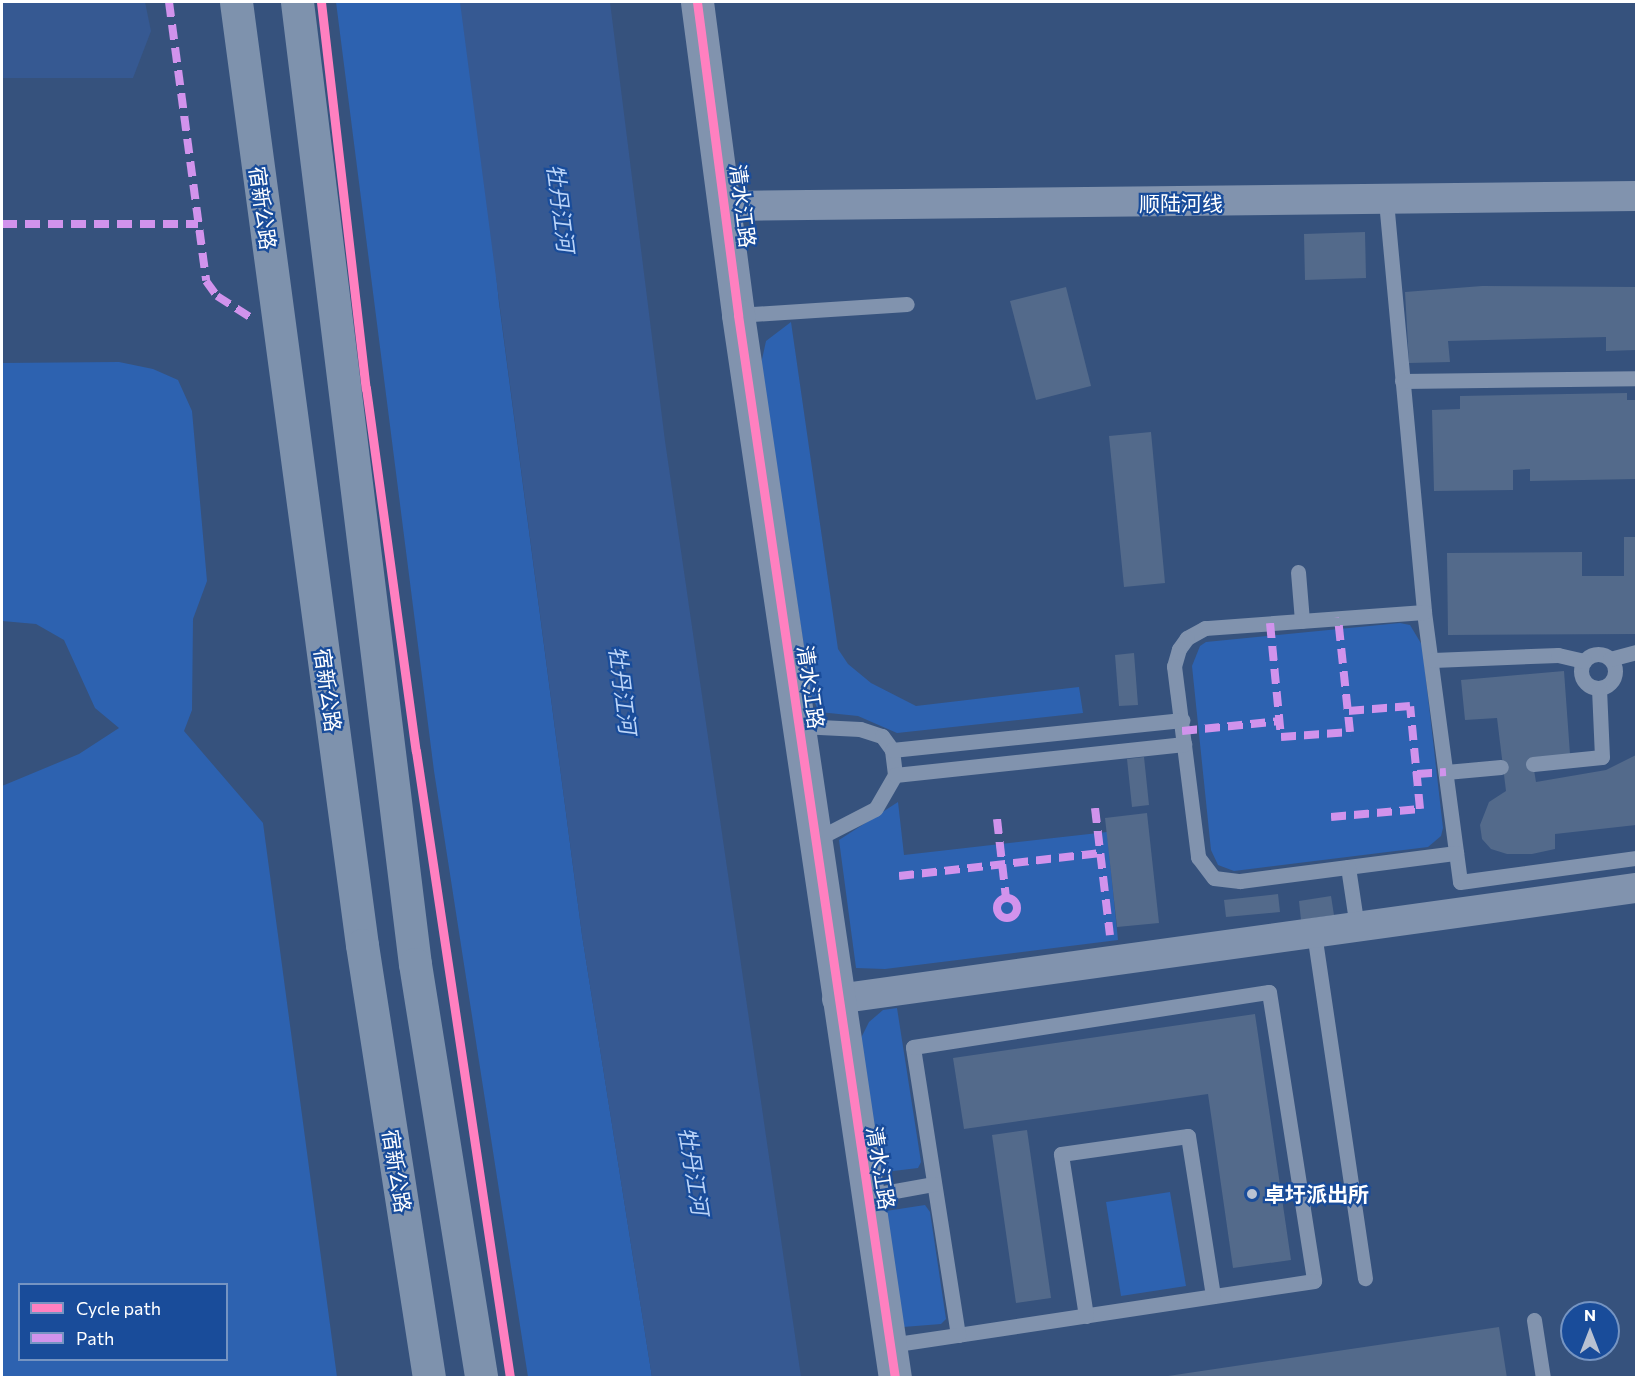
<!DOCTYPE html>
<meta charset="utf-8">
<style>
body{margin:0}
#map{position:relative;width:1638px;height:1379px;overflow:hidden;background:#36527d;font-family:Commissioner,"Noto Sans SC",sans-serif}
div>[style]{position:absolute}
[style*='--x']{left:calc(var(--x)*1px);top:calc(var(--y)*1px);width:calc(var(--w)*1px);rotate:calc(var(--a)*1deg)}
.green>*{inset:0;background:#2d62b0}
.water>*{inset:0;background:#365992}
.building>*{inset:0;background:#536a8b}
.service>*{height:15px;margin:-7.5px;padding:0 7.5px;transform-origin:7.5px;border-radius:7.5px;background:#8193ae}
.service>.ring{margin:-7.5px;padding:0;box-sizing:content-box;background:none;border:15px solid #8193ae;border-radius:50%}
.minor>*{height:30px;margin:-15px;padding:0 15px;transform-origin:15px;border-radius:15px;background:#8193ae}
.tertiary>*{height:33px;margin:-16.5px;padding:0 16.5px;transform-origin:16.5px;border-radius:16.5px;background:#8193ae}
.trunk>*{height:33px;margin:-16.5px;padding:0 16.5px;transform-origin:16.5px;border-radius:16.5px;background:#7e92ad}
.quiet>*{height:8px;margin-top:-4px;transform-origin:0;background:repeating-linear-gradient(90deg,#d193ec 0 15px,transparent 0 23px)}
.quiet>.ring{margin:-4px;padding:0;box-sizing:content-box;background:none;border:8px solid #d193ec;border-radius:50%}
.cycleway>*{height:9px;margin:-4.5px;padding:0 4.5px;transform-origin:4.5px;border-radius:4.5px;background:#ff80c0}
.dots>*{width:16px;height:16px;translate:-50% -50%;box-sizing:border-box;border:3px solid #194c9a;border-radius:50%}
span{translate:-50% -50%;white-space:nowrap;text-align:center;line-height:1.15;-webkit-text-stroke:4.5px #194c9a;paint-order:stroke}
.street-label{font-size:21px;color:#fff}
.poi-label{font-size:21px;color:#fff;font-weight:700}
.left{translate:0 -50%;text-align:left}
.water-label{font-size:22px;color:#bbd4f8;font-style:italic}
.frame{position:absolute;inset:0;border:3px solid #fff;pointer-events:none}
.legend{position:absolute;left:18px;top:1283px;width:210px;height:78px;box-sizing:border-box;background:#194c9a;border:2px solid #7594c2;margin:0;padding:8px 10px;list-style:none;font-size:18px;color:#fff}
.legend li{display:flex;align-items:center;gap:12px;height:30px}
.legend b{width:30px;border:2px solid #7594c2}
.north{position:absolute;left:1560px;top:1301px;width:60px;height:60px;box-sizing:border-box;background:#194c9a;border:2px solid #7594c2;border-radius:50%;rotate:0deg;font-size:16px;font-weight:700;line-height:24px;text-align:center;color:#fff}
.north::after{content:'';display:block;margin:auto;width:21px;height:27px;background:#b9c2d2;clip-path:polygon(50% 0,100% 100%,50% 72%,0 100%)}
</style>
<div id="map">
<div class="green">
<div style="clip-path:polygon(336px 2px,469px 2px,499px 303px,582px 935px,652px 1377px,528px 1377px,434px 771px)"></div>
<div style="clip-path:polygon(791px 322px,838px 649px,848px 664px,871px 683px,916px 706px,1079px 687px,1083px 713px,897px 733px,858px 716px,819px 712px,811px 694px,761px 364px,766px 341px)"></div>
<div style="clip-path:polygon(evenodd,119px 362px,153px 369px,178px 380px,192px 411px,207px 581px,193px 619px,192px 710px,184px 731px,263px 823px,337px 1377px,2px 1377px,2px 786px,79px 754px,119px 728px,95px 708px,64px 640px,36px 624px,2px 621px,2px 363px,119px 362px,20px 1284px,226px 1284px,226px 1360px,20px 1360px,20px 1284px)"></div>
<div style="clip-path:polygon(1400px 623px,1410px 625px,1422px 645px,1443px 828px,1441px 836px,1428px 847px,1234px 871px,1218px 865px,1211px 850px,1192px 666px,1200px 646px,1206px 642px)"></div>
<div style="clip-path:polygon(898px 802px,904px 855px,1107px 832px,1118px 940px,885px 969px,856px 968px,839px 840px)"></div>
<div style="clip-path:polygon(897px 1008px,921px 1162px,918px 1168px,885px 1172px,879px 1164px,861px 1038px,869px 1022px,883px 1010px)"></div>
<div style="clip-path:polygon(1170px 1192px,1186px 1286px,1121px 1296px,1106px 1202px)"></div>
<div style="clip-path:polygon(925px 1205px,930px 1212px,946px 1319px,941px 1324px,903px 1327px,886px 1211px)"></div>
</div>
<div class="water">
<div style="clip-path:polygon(2px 2px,145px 2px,151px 31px,133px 78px,2px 78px)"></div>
<div style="clip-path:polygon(460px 2px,610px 2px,665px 441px,801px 1377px,652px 1377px,582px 935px)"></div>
</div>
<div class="building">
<div style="clip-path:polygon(1365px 232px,1366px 278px,1305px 280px,1304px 234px)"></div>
<div style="clip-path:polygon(1482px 286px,1636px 287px,1636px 350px,1606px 351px,1606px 337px,1448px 341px,1450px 362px,1409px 363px,1405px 292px)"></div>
<div style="clip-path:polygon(1066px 287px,1091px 386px,1036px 400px,1010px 301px)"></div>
<div style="clip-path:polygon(1627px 393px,1627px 400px,1636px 400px,1636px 479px,1530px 481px,1530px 469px,1513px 470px,1513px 490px,1434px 491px,1432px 410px,1460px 409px,1460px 396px)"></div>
<div style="clip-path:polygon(1151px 432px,1165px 583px,1124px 587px,1109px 436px)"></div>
<div style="clip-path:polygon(1624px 537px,1636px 537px,1636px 634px,1448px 635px,1447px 553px,1582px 552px,1582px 576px,1624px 576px)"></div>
<div style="clip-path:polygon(1134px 653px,1138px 705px,1119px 706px,1115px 655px)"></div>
<div style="clip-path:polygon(1564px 671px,1570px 754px,1532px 758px,1536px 782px,1606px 770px,1636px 755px,1636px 825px,1555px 834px,1555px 849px,1532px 854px,1507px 854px,1491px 849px,1482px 839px,1480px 825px,1489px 802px,1506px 791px,1497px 718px,1465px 720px,1461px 680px)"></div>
<div style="clip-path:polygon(1144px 757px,1149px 805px,1132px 807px,1127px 759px)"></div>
<div style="clip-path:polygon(1147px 813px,1159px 923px,1117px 927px,1105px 818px)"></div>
<div style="clip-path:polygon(1278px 894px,1280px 912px,1226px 917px,1224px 900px)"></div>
<div style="clip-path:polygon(1331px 896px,1334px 915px,1301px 920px,1299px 901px)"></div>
<div style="clip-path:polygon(1255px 1014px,1291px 1260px,1233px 1268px,1208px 1094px,964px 1129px,953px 1058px)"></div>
<div style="clip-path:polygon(1027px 1130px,1051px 1298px,1016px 1303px,992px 1135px)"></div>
<div style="clip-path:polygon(1499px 1327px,1507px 1378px,1168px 1378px,1168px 1376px)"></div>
</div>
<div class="service">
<div style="--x:1386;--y:201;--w:413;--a:84.7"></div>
<div style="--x:1424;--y:612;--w:272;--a:82.4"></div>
<div style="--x:1460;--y:882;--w:178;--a:-7.8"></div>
<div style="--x:738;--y:315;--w:169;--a:-3.7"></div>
<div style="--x:1402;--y:381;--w:234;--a:-0.7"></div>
<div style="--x:1298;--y:572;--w:49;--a:85.3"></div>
<div style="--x:1424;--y:612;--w:220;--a:175.8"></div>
<div style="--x:1205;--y:628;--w:21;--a:151"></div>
<div style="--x:1187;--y:638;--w:14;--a:126"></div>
<div style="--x:1179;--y:649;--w:18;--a:106"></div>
<div style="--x:1174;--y:666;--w:193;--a:82.8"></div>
<div style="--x:1198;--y:857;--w:26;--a:53"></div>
<div style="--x:1214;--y:878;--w:26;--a:7"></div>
<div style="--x:1240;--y:881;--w:218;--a:-7.4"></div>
<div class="ring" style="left:1581px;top:654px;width:19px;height:19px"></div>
<div style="--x:1610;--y:659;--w:27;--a:-15"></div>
<div style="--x:1433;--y:660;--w:125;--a:-2.3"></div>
<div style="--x:1558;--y:655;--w:27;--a:13"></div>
<div style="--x:799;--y:726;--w:61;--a:2.8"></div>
<div style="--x:860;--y:729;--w:23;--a:18"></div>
<div style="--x:882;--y:736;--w:17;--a:54"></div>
<div style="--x:892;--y:750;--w:25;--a:83"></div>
<div style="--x:895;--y:775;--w:39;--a:120"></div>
<div style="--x:875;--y:809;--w:68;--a:152.7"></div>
<div style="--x:892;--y:750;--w:292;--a:-5.9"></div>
<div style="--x:1533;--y:764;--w:69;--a:-5.8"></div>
<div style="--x:1602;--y:757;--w:69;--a:-92.5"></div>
<div style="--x:1446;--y:772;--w:55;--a:-5.2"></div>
<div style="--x:895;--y:775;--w:291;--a:-6.1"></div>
<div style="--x:1348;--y:867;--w:61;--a:81.5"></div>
<div style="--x:1314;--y:933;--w:349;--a:81.6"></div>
<div style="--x:1269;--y:992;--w:292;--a:81.1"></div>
<div style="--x:1314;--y:1281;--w:360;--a:171.4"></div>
<div style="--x:958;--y:1335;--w:291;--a:-98.9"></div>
<div style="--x:913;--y:1047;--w:360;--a:-8.8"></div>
<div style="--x:867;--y:1196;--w:68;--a:-10.2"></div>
<div style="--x:1086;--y:1316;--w:164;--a:-98.8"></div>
<div style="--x:1061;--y:1154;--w:128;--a:-8.1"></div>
<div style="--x:1188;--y:1136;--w:162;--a:81.1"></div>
<div style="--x:1534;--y:1320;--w:59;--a:81.2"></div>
<div style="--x:890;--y:1345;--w:69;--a:-8.4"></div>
</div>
<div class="minor">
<div style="--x:725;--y:206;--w:911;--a:-0.63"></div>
<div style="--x:837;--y:999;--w:807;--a:-7.91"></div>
</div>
<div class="tertiary">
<div style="--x:697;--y:2;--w:316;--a:82.5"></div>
<div style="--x:738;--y:315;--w:1075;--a:81.6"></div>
</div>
<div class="trunk">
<div style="--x:236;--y:2;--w:951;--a:82.39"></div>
<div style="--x:362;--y:945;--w:438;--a:81.2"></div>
<div style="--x:297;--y:2;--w:969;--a:83.01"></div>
<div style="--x:415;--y:964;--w:419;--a:80.9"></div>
</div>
<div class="quiet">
<div style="--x:169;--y:2;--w:281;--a:82.4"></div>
<div style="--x:206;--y:281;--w:19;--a:54"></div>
<div style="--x:217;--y:296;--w:43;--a:32.6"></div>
<div style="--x:2;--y:224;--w:196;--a:0"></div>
<div style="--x:1270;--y:623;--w:115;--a:84.5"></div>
<div style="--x:1281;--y:737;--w:69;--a:-4.1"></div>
<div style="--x:1350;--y:732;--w:115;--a:-96"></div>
<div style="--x:1182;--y:731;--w:99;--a:-5.8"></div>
<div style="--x:1417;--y:774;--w:29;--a:-4"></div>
<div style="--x:1095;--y:808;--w:128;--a:83.3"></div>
<div style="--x:1331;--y:817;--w:89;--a:-5.1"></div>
<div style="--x:1420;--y:809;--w:103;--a:-95.5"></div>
<div style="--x:1410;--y:706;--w:62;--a:175.4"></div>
<div style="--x:997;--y:819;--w:80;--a:83.5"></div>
<div style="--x:899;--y:876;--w:203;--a:-6.5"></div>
<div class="ring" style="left:997px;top:898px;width:12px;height:12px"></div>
</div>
<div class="cycleway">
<div style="--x:321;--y:2;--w:389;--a:83.4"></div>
<div style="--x:366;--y:388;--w:366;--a:82.2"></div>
<div style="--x:416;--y:751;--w:634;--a:81.47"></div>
<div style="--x:697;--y:2;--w:316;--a:82.5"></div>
<div style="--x:738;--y:315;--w:1075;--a:81.6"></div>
</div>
<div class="dots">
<div style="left:1252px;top:1194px;background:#b9c2d2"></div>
</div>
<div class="street-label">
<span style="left:1181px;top:203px">顺陆河线</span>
<span style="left:743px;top:206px;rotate:83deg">清水江路</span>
<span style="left:263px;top:208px;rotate:82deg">宿新公路</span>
<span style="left:811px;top:687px;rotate:82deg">清水江路</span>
<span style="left:328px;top:690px;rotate:82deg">宿新公路</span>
<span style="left:881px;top:1168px;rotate:81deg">清水江路</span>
<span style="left:397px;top:1171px;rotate:81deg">宿新公路</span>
</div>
<div class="poi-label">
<span class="left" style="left:1264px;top:1194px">卓圩派出所</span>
</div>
<div class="water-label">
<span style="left:561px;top:208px;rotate:83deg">牡丹江河</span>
<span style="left:623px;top:690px;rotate:83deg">牡丹江河</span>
<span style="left:694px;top:1171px;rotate:81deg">牡丹江河</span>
</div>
<div class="frame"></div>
<ul class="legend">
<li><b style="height:8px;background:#ff80c0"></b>Cycle path</li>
<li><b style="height:8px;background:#d193ec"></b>Path</li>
</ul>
<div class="north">N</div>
</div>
